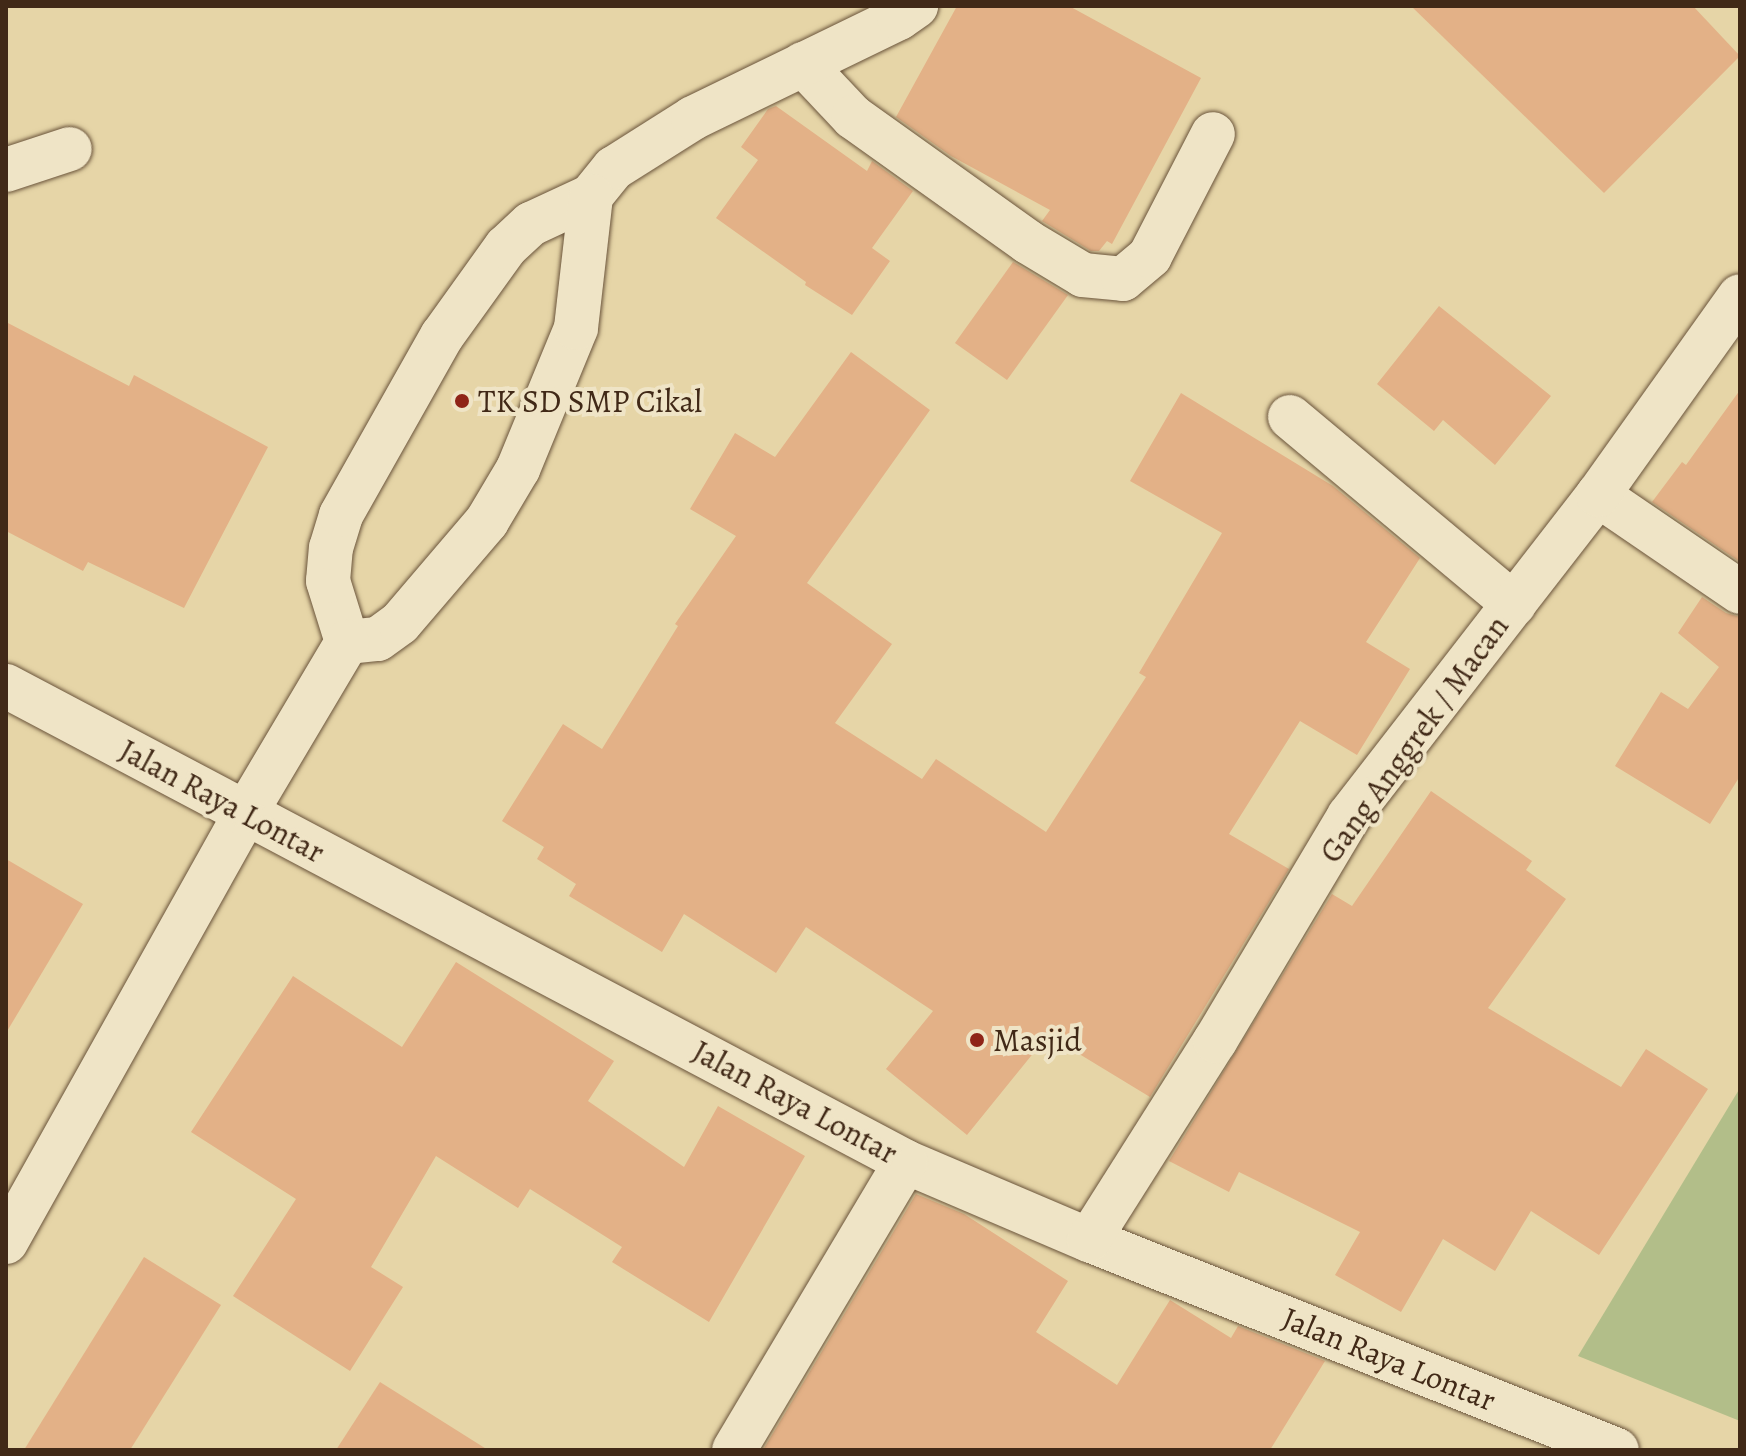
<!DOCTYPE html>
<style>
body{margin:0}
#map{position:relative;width:1746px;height:1456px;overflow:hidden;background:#e6d5a7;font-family:Alegreya,serif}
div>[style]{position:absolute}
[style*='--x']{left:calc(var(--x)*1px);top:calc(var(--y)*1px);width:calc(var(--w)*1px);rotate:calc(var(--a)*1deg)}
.green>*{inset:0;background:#b2be89}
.building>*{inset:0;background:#e3b187}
.roads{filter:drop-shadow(0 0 2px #6a543b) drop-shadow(0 0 2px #6a543b)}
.minor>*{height:44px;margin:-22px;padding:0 22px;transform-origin:22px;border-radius:22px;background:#efe4c6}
.dots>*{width:22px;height:22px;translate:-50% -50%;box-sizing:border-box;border:4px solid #efe4c6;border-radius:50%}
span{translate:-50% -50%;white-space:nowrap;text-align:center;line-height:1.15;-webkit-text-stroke:8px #efe4c6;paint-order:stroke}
.poi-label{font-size:32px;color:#412917}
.left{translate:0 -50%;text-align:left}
.street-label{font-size:32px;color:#412917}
.frame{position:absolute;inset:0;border:8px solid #412917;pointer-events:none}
</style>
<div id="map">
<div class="green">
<div style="clip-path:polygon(1740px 1088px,1740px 1421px,1578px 1356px)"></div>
</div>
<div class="building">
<div style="clip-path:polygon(957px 6px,1069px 6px,1201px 78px,1112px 244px,1107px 241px,1099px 251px,1091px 251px,1042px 221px,1050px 210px,951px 156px,896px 117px)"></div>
<div style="clip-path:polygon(1411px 6px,1693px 6px,1740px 56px,1604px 193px)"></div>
<div style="clip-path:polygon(776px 106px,867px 171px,872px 161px,913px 191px,872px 248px,890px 261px,852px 315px,805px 285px,806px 282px,716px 218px,758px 160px,741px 147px,768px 109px)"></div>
<div style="clip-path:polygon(1013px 262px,1068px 295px,1007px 380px,955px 343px)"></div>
<div style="clip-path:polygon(1439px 306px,1551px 396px,1495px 465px,1443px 420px,1434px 431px,1377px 384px)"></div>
<div style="clip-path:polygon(6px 322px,129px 386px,134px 375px,268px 447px,184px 608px,88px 562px,83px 571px,6px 531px)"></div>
<div style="clip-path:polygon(851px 352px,930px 410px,807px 583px,892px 644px,835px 723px,922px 779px,936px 759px,1046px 832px,1146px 677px,1139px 673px,1222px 533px,1130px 481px,1181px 393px,1333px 486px,1420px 558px,1366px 642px,1410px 669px,1357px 755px,1300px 721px,1229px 834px,1289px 869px,1150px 1097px,1048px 1035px,967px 1135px,886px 1069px,933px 1011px,806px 927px,776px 973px,684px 914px,662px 952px,569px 896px,576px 884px,537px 859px,544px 847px,502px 821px,563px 724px,602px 749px,678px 626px,675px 624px,736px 536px,690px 509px,735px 433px,775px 457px)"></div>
<div style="clip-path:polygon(1740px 390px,1740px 562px,1652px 502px,1682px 462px,1686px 465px)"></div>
<div style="clip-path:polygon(1702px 597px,1726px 613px,1740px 617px,1740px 776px,1710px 824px,1615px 766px,1661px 692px,1688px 709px,1719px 667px,1678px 633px)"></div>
<div style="clip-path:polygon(1431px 791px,1532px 861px,1526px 870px,1566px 899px,1488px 1008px,1621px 1087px,1646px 1049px,1708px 1089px,1599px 1255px,1531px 1211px,1495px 1271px,1443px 1239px,1401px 1312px,1335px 1275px,1360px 1232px,1239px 1172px,1229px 1192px,1169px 1161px,1332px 894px,1352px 906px)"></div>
<div style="clip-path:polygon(6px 859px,83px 904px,6px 1033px)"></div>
<div style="clip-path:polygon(456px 962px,614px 1061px,588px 1101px,684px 1167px,718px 1106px,805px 1156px,709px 1322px,612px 1262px,622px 1247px,530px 1189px,518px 1208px,436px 1156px,371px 1267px,403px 1287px,350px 1371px,233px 1296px,296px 1199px,191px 1132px,293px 976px,402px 1047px)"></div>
<div style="clip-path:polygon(916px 1194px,964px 1214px,1068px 1281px,1036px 1332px,1117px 1385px,1170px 1300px,1231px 1338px,1238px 1326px,1325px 1361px,1270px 1450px,763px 1450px)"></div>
<div style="clip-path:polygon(144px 1257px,221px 1305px,130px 1450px,24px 1450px)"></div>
<div style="clip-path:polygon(380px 1382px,488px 1450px,336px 1450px)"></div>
</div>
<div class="roads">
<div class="minor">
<div style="--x:803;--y:64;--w:73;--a:46.7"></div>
<div style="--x:853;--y:117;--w:215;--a:35.5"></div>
<div style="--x:1028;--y:242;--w:64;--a:31"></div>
<div style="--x:1083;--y:275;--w:40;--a:5.7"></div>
<div style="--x:1123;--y:279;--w:35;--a:-40"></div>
<div style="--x:1150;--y:256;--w:137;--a:-62.7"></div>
<div style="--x:6;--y:170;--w:67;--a:-18.2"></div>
<div style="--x:1290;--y:417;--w:292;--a:39.9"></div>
<div style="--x:1598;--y:495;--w:172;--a:34.3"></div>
<div style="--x:347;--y:642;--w:64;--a:-107.3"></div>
<div style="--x:328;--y:581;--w:33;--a:-85"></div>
<div style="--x:331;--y:548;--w:34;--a:-73"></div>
<div style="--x:341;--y:515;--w:206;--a:-60.6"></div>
<div style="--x:442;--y:336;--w:110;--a:-54.3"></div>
<div style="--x:506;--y:247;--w:34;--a:-43"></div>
<div style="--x:531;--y:224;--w:66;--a:-25"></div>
<div style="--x:591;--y:196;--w:36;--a:-51"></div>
<div style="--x:614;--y:168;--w:93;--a:-32.3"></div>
<div style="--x:693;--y:118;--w:229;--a:-25.9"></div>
<div style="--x:899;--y:18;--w:21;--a:-35"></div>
<div style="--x:347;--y:642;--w:31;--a:-6"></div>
<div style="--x:378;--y:639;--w:27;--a:-36"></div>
<div style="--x:400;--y:623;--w:134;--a:-49.5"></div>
<div style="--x:487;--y:521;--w:61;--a:-59.2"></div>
<div style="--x:518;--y:469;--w:152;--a:-67.6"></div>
<div style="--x:576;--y:328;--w:133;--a:-83.5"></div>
<div style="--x:6;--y:686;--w:1018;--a:27.87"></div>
<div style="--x:906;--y:1162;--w:199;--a:23.1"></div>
<div style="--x:1089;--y:1240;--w:568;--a:21.69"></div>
<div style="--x:1089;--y:1240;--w:236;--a:-57.7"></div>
<div style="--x:1215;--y:1041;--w:262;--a:-59.2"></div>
<div style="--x:1349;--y:816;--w:406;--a:-52.2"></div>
<div style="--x:1598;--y:495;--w:244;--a:-54.5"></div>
<div style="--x:6;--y:1242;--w:490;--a:-60.8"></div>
<div style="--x:245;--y:814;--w:200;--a:-59.3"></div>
<div style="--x:734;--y:1450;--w:335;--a:-59.2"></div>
</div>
</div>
<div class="dots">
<div style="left:462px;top:401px;background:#8f2418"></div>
<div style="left:977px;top:1040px;background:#8f2418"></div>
</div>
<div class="poi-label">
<span class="left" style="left:478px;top:401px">TK SD SMP Cikal</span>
<span class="left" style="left:993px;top:1040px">Masjid</span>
</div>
<div class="street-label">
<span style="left:1414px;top:739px;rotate:-54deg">Gang Anggrek / Macan</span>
<span style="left:222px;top:801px;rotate:28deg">Jalan Raya Lontar</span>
<span style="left:795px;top:1102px;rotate:28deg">Jalan Raya Lontar</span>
<span style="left:1389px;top:1359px;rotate:22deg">Jalan Raya Lontar</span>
</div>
<div class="frame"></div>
</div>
